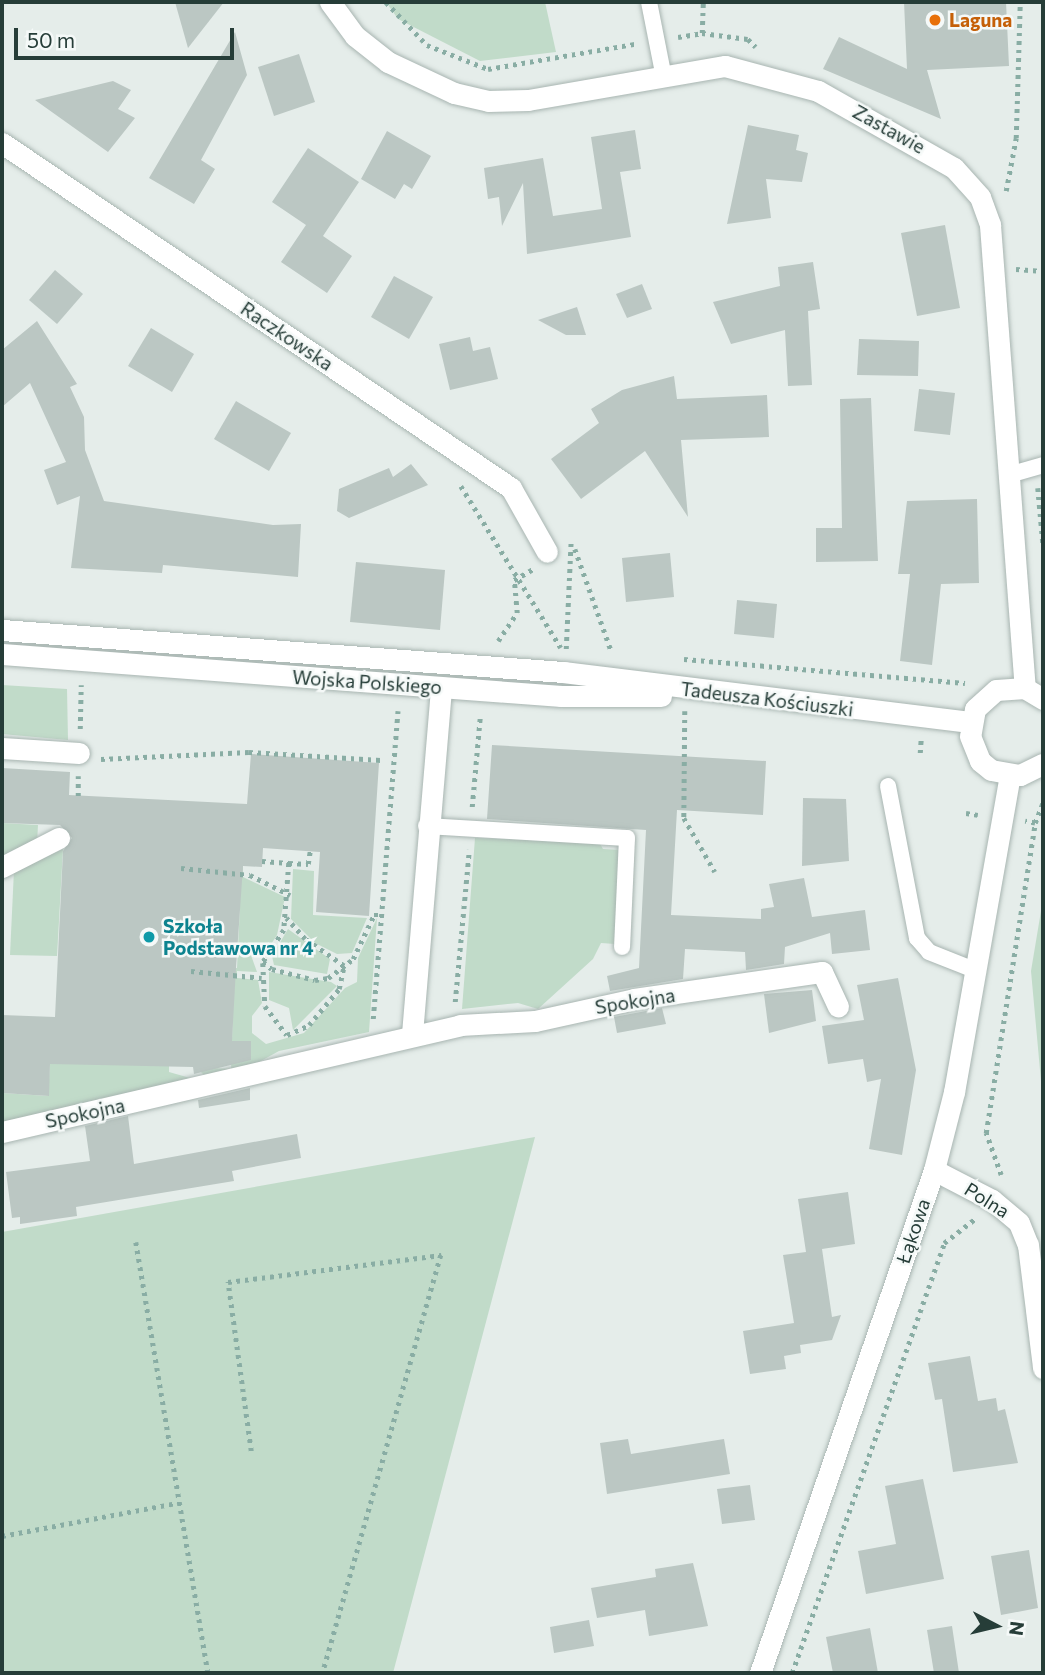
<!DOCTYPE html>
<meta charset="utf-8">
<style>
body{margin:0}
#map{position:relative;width:1045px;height:1675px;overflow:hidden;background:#e5edea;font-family:Commissioner,sans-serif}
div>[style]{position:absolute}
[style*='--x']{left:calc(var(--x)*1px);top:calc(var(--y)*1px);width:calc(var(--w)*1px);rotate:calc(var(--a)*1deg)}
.green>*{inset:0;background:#c1dbc9}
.building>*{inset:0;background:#bbc7c3}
.path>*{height:4.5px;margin-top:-2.25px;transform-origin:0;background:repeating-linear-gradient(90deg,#89ada4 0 3.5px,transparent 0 8.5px)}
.roads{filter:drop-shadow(0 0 2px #a8b5b1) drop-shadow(0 0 2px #a8b5b1)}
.lane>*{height:16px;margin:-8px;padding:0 8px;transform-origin:8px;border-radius:8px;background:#fff}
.street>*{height:21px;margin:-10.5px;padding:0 10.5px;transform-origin:10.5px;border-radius:10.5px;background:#fff}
.secondary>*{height:21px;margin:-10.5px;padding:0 10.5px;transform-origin:10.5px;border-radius:10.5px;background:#fff}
.dots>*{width:19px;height:19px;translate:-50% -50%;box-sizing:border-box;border:4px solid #f5f9f8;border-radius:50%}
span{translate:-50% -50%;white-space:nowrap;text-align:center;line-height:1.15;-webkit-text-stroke:5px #f5f9f8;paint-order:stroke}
.food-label{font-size:19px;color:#c56008;font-weight:700}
.left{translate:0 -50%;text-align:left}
.street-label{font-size:19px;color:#263d38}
.culture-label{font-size:19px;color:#0d838f;font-weight:700}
.frame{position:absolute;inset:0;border:4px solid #263d38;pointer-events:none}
.north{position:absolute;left:961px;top:1591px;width:70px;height:70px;-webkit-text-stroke:5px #f5f9f8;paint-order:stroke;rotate:97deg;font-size:19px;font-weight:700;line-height:28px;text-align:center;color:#263d38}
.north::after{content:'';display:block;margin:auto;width:24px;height:32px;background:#263d38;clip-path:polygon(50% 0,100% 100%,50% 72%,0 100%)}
.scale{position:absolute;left:14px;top:28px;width:220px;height:32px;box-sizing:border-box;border:4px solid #263d38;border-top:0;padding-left:9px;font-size:21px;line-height:24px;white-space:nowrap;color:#263d38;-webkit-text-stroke:5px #f5f9f8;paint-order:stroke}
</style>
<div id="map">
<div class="green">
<div style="clip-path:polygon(386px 2px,545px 2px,556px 52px,480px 61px,398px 19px)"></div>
<div style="clip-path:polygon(2px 685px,67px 689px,68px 740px,2px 734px)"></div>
<div style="clip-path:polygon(2px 823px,38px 825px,37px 843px,2px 857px)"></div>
<div style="clip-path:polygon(475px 838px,599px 842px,603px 849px,620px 850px,615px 944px,601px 943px,593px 959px,538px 1009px,518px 1003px,462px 1009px)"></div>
<div style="clip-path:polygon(63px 849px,57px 956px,10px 955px,14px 870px)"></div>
<div style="clip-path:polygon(82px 857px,243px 866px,243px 877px,285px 897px,277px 935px,266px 952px,252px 958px,257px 972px,237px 971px,237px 978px,258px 980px,262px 1003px,252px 1016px,252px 1033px,266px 1044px,304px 1033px,345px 988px,357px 982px,358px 958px,377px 918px,369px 1032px,279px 1051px,248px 1068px,206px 1077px,196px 1067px,231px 1069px,233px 1009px,75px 960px,237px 968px,240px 906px)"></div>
<div style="clip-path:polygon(293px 869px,314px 871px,313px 915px,367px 918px,352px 953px,337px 954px,315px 943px,291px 919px)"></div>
<div style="clip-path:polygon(1043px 899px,1043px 1103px,1031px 971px)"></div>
<div style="clip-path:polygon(288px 929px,330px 959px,327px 974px,274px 965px,272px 956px)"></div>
<div style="clip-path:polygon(269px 972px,331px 982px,337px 986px,293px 1030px,289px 1008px,269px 1000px)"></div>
<div style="clip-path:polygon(70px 1061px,169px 1066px,169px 1072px,197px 1080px,2px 1122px,2px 1093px,48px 1096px,50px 1064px)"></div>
<div style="clip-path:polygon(535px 1137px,393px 1673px,2px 1673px,2px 1232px)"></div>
</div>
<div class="building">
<div style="clip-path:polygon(175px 2px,224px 2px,188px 48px)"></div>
<div style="clip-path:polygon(904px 2px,1006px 2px,1009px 66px,927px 70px,941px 119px,823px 69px,839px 37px,907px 69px)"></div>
<div style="clip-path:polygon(235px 32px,247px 75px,201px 160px,215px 169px,194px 204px,149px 178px)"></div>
<div style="clip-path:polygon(299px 54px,315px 102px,274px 116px,258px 67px)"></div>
<div style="clip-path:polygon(113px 81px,131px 90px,118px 109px,135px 118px,108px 152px,35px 100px)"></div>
<div style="clip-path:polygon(748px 125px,799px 135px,796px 150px,808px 153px,802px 182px,766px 179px,771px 218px,727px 224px)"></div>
<div style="clip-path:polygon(635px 130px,641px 169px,620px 172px,631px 237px,527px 254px,523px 183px,502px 226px,499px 197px,488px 199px,484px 168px,543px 158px,553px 216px,602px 209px,591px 137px)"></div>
<div style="clip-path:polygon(387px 131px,431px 156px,412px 189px,404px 184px,395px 199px,361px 179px)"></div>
<div style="clip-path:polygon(308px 148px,359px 182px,323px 236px,352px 256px,327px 293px,281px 262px,306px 225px,272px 202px)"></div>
<div style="clip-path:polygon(945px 225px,960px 308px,917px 316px,901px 233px)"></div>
<div style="clip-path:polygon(813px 262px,820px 309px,808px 311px,812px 385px,788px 386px,785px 330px,731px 344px,713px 302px,780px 286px,778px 267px)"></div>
<div style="clip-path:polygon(55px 270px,83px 294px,57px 324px,29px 300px)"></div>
<div style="clip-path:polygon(394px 276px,433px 297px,409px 339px,371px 317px)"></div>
<div style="clip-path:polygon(642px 284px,652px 309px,627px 318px,616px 294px)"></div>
<div style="clip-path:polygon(577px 307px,586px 335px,566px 335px,538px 320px)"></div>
<div style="clip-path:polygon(37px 321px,77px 384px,70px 387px,84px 417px,85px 450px,104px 501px,273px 525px,301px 524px,298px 577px,163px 565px,162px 573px,71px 568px,80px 496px,57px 505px,44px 470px,66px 462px,30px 383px,2px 407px,2px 350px)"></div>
<div style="clip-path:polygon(151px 328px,194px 354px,172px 392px,128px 366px)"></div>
<div style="clip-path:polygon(470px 337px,473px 351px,490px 347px,498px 379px,450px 390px,439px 344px)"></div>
<div style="clip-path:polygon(859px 339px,919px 341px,918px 376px,857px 375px)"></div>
<div style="clip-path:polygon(674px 376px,677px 399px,767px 395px,769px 437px,681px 440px,688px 517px,645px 451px,581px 499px,551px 459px,599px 423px,591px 409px,622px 390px)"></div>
<div style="clip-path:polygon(919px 389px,955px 393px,950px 435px,914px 431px)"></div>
<div style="clip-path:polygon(871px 398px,878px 561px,816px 562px,816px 528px,842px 528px,840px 399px)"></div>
<div style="clip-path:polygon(236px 401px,291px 433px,269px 471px,214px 439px)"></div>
<div style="clip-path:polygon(411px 464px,428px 485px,349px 518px,337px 511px,339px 489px,389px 468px,393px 477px)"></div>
<div style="clip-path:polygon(977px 499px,979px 583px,941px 584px,932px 665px,900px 661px,910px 574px,898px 574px,907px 501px)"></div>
<div style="clip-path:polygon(670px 553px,674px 597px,626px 602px,622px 558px)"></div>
<div style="clip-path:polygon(356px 562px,445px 570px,440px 630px,350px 622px)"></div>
<div style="clip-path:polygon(737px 600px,777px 604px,774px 638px,734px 634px)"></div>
<div style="clip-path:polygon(492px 745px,766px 761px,763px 815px,677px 810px,671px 915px,761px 919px,761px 909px,774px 907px,769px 884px,804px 878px,812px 917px,865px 910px,870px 950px,832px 954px,830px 933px,785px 947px,784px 964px,746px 970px,745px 952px,685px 949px,683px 979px,610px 991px,607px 976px,639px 968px,646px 830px,487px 819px)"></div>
<div style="clip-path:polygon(251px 754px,379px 763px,369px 916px,316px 912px,320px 852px,263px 848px,262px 867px,243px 866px,236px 968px,232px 1041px,251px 1041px,251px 1060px,194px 1074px,193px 1067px,50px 1064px,49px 1096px,2px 1093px,2px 1015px,55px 1017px,63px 851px,72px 838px,60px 825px,2px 823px,2px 768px,70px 772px,69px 795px,247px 804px)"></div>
<div style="clip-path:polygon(803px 798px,846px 799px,849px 861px,802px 866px)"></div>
<div style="clip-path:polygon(898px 978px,916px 1070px,902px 1155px,869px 1149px,881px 1079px,867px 1082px,863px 1059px,828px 1064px,822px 1026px,864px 1020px,857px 985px)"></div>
<div style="clip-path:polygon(812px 990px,816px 1021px,769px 1033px,764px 994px)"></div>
<div style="clip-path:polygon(662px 1008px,666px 1024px,617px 1033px,614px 1017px)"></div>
<div style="clip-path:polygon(250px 1088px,250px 1100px,199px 1108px,198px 1100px)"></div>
<div style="clip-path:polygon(128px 1116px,134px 1164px,297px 1134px,301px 1158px,232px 1171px,234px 1181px,76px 1207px,77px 1216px,20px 1224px,20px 1217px,12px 1218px,6px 1172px,90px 1161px,85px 1126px)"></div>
<div style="clip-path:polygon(848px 1192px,855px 1244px,822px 1249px,832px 1317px,841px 1315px,832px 1340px,800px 1345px,801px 1353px,784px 1356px,786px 1369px,750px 1374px,743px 1331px,794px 1323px,783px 1255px,806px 1252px,798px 1199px)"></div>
<div style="clip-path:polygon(970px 1356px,978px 1401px,996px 1398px,998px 1411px,1005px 1409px,1018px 1463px,953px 1472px,942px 1399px,935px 1400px,928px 1363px)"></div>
<div style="clip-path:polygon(628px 1439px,631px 1454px,724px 1439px,730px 1474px,607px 1494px,600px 1443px)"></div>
<div style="clip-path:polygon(923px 1479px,944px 1579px,866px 1594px,858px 1551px,896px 1544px,885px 1486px)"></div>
<div style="clip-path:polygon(750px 1485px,755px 1520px,722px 1524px,717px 1489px)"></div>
<div style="clip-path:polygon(1029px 1550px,1038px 1608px,1001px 1615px,991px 1556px)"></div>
<div style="clip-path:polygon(693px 1563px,708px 1626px,649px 1636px,645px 1610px,597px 1618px,591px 1588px,656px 1577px,655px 1569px)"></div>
<div style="clip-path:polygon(589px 1620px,594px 1646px,554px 1653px,550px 1627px)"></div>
<div style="clip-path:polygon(952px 1626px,959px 1673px,934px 1673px,927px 1630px)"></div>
<div style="clip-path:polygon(870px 1628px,878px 1673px,833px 1673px,826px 1637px)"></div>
</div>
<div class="path">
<div style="--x:386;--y:2;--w:59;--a:46.4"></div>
<div style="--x:427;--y:45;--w:66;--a:21.5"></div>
<div style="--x:488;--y:69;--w:149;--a:-9.7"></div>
<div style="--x:702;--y:33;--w:46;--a:7.4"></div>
<div style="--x:748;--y:39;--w:11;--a:45"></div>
<div style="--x:678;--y:37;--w:24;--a:-9"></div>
<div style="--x:702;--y:33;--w:31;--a:-88"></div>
<div style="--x:1006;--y:191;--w:54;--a:-79.3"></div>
<div style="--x:1016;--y:138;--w:136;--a:-88.3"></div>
<div style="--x:1016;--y:269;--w:27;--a:4"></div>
<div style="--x:461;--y:486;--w:190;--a:58.3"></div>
<div style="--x:1038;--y:488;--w:55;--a:84.8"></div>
<div style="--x:575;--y:549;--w:110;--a:70.4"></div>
<div style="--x:498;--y:641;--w:34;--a:-56"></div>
<div style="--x:517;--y:613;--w:33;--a:-95"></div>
<div style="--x:514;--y:580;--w:22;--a:-30"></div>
<div style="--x:566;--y:649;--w:109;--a:-87.4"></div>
<div style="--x:684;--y:659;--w:282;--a:4.9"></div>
<div style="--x:685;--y:711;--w:107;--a:90.5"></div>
<div style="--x:684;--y:818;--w:62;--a:60.1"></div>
<div style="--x:80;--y:729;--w:44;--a:-88.7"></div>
<div style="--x:920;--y:753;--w:13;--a:-86"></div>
<div style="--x:101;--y:759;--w:148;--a:-2.7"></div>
<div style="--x:249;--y:752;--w:132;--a:3.5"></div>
<div style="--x:78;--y:796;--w:20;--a:-90"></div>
<div style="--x:472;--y:807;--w:90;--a:-84.9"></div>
<div style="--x:966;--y:813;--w:12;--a:9"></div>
<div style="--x:1035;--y:823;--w:22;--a:-69"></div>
<div style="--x:262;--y:861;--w:27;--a:4"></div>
<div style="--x:289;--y:863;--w:67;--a:94.3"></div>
<div style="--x:284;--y:930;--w:38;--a:123"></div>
<div style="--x:263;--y:962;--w:11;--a:38"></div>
<div style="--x:272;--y:969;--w:44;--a:14.3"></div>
<div style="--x:315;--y:980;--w:13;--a:-9"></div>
<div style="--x:328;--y:978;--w:31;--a:-37"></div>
<div style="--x:353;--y:959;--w:49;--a:-64.5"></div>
<div style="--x:374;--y:915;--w:8;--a:0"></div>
<div style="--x:289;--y:863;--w:19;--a:3"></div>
<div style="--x:308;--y:864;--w:13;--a:-81"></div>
<div style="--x:181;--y:868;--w:69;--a:5.8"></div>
<div style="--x:250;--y:875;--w:45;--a:26.6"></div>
<div style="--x:263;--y:963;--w:43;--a:87.3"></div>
<div style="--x:265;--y:1006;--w:36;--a:53"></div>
<div style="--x:287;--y:1035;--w:24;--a:-24"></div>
<div style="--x:309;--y:1025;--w:47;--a:-50.2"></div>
<div style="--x:339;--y:989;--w:24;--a:-78"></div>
<div style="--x:344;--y:966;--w:47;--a:-145.3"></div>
<div style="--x:305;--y:939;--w:28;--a:-132"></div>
<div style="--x:191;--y:971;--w:71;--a:5.6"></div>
<div style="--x:455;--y:1002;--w:153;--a:-84.7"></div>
<div style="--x:373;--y:1019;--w:309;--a:-85.4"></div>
<div style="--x:1001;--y:1175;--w:45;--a:-109.7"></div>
<div style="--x:986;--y:1133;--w:314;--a:-81"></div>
<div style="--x:1035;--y:823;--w:10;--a:-169"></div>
<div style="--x:136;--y:1242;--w:437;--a:80.5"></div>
<div style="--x:251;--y:1451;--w:171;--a:-97.8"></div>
<div style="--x:228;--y:1282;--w:215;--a:-7.2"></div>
<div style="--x:441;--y:1255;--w:434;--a:105.8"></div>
<div style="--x:2;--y:1536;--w:177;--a:-10.7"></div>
<div style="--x:792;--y:1673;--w:456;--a:-70.5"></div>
<div style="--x:944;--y:1243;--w:39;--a:-38"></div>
</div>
<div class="roads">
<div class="lane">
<div style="--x:649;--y:2;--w:72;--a:78.8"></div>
<div style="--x:1012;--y:474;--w:32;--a:-16"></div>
<div style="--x:888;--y:786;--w:155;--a:79.2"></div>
<div style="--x:917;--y:938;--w:18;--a:49"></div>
<div style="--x:929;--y:952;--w:52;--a:21.6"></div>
<div style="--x:426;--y:826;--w:201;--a:3.4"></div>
<div style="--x:627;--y:838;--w:109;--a:92.6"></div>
</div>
<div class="street">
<div style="--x:330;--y:2;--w:42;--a:53.7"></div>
<div style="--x:355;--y:36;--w:42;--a:38.2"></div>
<div style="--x:388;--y:62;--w:73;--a:25.2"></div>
<div style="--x:454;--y:93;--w:35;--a:13"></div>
<div style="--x:488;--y:101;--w:40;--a:-1.4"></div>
<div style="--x:528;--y:100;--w:200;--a:-9.8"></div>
<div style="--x:725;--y:66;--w:96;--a:15"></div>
<div style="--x:818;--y:91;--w:156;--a:29.5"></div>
<div style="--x:954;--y:168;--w:39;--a:48"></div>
<div style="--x:980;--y:197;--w:30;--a:70"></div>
<div style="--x:990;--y:225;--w:464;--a:85.7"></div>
<div style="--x:2;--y:143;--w:615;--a:34.13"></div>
<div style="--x:511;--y:488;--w:73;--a:60.6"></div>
<div style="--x:2;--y:748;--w:77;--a:3.7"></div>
<div style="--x:2;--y:867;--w:64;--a:-27"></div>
<div style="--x:412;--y:1034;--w:348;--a:-85.2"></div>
<div style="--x:2;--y:1132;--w:470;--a:-13.1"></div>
<div style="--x:460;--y:1025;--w:75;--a:-3.1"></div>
<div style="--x:535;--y:1021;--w:101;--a:-12.5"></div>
<div style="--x:634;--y:999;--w:190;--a:-8.2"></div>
<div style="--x:822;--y:972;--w:38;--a:65"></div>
<div style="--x:934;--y:1170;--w:65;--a:27.3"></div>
<div style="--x:992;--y:1200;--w:35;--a:40"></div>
<div style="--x:1019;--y:1223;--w:24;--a:68"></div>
<div style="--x:1028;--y:1245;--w:124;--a:83"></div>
</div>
<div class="secondary">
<div style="--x:2;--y:630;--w:563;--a:4.28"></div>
<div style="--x:563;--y:672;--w:410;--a:7"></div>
<div style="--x:2;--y:654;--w:561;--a:4.3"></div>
<div style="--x:561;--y:696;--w:100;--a:0"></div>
<div style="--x:1043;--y:699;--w:21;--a:-149"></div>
<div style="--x:1025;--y:688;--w:29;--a:176"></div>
<div style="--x:996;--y:690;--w:28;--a:138"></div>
<div style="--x:975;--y:709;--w:27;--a:100"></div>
<div style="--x:970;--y:736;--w:27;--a:68"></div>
<div style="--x:980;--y:761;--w:14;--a:39"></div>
<div style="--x:991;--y:770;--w:29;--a:10"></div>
<div style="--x:1020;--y:775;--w:25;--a:-26"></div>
<div style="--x:760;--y:1673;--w:532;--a:-70.92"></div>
<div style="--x:934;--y:1170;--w:81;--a:-75.6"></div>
<div style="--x:954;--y:1092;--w:322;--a:-80"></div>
</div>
</div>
<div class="dots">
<div style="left:935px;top:20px;background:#e8710a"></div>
<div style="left:149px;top:937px;background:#0f9aa8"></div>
</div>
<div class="food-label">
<span class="left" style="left:949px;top:20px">Laguna</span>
</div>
<div class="street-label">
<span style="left:889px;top:129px;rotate:29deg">Zastawie</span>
<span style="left:287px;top:336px;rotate:34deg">Raczkowska</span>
<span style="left:367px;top:682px;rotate:4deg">Wojska Polskiego</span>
<span style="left:767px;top:699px;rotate:7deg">Tadeusza Kościuszki</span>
<span style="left:635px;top:1001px;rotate:-9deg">Spokojna</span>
<span style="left:85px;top:1113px;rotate:-12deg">Spokojna</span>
<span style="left:987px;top:1200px;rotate:32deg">Polna</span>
<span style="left:913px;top:1231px;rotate:-71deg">Łąkowa</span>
</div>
<div class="culture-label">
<span class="left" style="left:163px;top:937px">Szkoła<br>Podstawowa nr 4</span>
</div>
<div class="frame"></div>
<div class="north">N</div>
<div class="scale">50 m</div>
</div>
